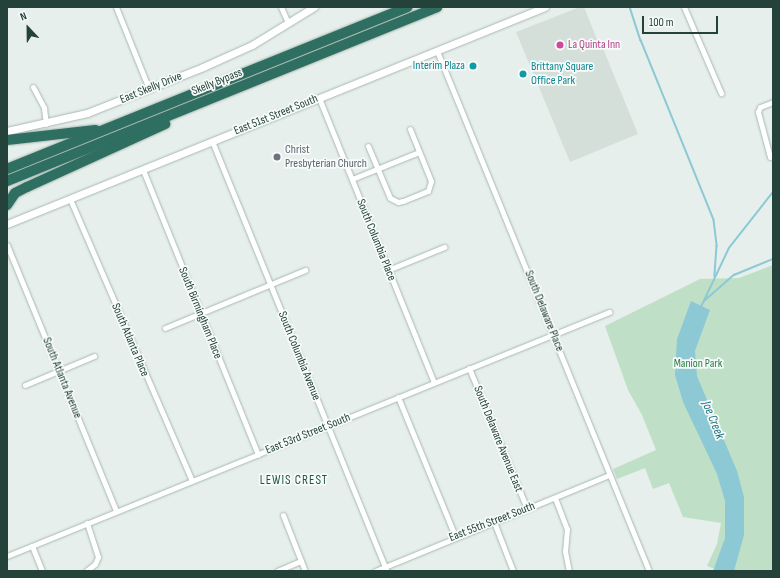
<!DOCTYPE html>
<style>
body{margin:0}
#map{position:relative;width:780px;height:578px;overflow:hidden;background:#e6efeb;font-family:"Sofia Sans Condensed",sans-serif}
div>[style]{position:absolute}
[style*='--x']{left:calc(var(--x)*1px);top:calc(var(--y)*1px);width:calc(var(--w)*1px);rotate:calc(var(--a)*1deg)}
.built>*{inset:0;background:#d4dfda}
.green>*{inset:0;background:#bfe0c7}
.water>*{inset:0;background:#8dc9d4}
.stream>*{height:1.5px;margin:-0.75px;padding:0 0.75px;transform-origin:0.75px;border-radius:0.75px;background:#8dc9d4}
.roads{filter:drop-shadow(0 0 1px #a8b8b2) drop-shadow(0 0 1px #a8b8b2)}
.street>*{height:5px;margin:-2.5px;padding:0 2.5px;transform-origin:2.5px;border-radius:2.5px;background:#fff}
.secondary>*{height:7px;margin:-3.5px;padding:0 3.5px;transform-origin:3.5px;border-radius:3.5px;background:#fff}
.highway>*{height:10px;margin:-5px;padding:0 5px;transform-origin:5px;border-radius:5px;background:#2f6f61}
.dots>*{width:11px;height:11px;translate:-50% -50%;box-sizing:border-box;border:2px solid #f7fbf9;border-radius:50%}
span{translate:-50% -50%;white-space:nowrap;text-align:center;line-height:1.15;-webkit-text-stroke:3.5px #f7fbf9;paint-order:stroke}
.hotel-label{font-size:12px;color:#b23c85}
.left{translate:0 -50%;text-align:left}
.culture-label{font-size:12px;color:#0d838f}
.right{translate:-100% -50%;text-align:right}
.street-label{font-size:12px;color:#244239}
.worship-label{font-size:12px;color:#5b616d}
.park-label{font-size:12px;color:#2d7a4a}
.water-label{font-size:13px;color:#1c7080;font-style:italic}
.neighbourhood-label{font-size:13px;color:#1f5547;letter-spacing:1px}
.frame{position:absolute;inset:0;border:8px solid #244239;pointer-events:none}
.north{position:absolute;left:8px;top:8px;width:40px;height:40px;-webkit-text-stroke:3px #f7fbf9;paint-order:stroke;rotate:338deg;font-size:11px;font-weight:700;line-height:16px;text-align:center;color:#244239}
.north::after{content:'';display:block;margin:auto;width:14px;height:18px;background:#244239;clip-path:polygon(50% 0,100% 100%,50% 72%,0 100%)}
.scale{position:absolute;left:642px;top:16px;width:76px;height:18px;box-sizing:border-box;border:2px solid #244239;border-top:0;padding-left:5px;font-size:12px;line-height:14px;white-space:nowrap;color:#244239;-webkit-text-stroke:3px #f7fbf9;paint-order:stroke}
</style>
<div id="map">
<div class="built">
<div style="clip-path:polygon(580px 7px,584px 7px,600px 47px,602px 46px,638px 134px,570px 162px,516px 32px)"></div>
</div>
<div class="green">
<div style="clip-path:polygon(773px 265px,773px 571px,720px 571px,707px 566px,717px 544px,721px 523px,683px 517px,669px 483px,653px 489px,645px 468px,617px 479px,613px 469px,656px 450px,642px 415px,628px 390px,605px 326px,700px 279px,739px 278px)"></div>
</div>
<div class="water">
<div style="clip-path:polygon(691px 301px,710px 310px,695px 351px,697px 376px,737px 471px,744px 497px,744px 535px,734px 571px,713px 571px,725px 538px,725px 501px,717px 474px,683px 402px,675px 375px,677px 339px)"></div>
</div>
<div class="stream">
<div style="--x:630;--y:7;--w:35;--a:72"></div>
<div style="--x:641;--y:40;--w:194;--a:67.9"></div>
<div style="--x:714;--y:220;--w:26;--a:83"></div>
<div style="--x:717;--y:246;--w:30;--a:94"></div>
<div style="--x:704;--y:301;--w:40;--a:-41"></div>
<div style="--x:734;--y:275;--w:42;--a:-22.3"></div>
<div style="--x:701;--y:307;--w:65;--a:-64.6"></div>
<div style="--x:729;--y:248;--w:71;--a:-51.8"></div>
</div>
<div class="roads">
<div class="street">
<div style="--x:116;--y:7;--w:88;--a:68.1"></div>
<div style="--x:281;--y:7;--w:17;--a:66"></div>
<div style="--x:684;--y:7;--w:94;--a:66.7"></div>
<div style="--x:437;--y:51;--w:562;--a:67.82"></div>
<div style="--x:33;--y:87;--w:24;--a:62"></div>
<div style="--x:44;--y:108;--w:16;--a:83"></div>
<div style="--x:319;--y:98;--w:307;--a:68"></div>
<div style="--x:212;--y:141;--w:464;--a:67.9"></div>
<div style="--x:368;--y:146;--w:56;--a:67.1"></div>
<div style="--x:390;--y:198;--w:9;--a:27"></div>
<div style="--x:398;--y:202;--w:5;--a:-11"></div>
<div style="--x:403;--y:201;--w:27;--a:-22"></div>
<div style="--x:428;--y:191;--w:10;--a:-73"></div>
<div style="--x:431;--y:181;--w:56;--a:-112"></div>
<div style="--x:770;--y:157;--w:47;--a:-104.9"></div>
<div style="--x:758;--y:112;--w:5;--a:-68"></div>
<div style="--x:760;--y:107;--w:14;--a:-21"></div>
<div style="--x:143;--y:170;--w:307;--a:68"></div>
<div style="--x:352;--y:179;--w:72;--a:-21.9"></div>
<div style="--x:70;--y:199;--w:307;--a:66.6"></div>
<div style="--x:7;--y:245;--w:287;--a:67.7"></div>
<div style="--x:388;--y:270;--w:61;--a:-22.3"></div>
<div style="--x:165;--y:328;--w:152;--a:-22.5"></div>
<div style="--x:469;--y:368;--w:152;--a:67.6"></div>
<div style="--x:25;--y:385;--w:75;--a:-22.8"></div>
<div style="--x:398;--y:397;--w:150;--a:67.7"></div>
<div style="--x:555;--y:498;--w:33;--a:69"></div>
<div style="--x:567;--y:529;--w:22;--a:95"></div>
<div style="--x:565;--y:551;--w:20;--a:79"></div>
<div style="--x:283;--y:515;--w:60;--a:68.6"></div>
<div style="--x:494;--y:522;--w:53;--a:68.8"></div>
<div style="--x:32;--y:546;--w:27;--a:68"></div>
<div style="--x:7;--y:556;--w:650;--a:-22.06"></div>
<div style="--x:86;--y:571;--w:11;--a:-38"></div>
<div style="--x:95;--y:564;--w:8;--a:-67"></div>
<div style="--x:98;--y:557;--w:36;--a:-108"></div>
<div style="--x:277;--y:571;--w:26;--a:-23"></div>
<div style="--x:375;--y:571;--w:253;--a:-22.3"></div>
</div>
<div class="secondary">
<div style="--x:7;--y:131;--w:82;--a:-12.7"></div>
<div style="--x:87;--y:113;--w:125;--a:-21.6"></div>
<div style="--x:203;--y:67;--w:54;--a:-24.2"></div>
<div style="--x:252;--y:45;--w:73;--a:-31.5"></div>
<div style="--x:7;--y:224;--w:580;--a:-21.97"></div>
</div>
<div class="highway">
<div style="--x:7;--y:140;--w:89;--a:-6.5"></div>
<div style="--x:7;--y:169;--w:432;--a:-22"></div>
<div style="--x:7;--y:181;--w:464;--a:-22"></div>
<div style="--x:7;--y:205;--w:14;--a:-56"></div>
<div style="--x:15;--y:193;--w:13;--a:-27"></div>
<div style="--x:27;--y:187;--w:152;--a:-24.5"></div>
</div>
</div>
<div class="dots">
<div style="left:560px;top:45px;background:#d1479c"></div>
<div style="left:473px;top:66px;background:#0f9aa8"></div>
<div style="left:523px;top:74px;background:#0f9aa8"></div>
<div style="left:277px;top:157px;background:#6b7280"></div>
</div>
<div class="hotel-label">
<span class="left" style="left:568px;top:45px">La Quinta Inn</span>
</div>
<div class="culture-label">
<span class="right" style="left:465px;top:66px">Interim Plaza</span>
<span class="left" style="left:531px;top:74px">Brittany Square<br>Office Park</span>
</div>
<div class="street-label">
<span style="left:217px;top:82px;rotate:-22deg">Skelly Bypass</span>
<span style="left:151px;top:88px;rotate:-22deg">East Skelly Drive</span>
<span style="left:276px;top:115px;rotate:-22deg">East 51st Street South</span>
<span style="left:376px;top:240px;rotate:68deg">South Columbia Place</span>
<span style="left:544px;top:311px;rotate:68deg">South Delaware Place</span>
<span style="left:200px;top:313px;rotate:68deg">South Birmingham Place</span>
<span style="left:130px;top:340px;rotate:67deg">South Atlanta Place</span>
<span style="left:299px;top:356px;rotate:68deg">South Columbia Avenue</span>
<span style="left:62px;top:378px;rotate:68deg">South Atlanta Avenue</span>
<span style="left:308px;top:434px;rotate:-22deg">East 53rd Street South</span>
<span style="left:498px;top:439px;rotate:68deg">South Delaware Avenue East</span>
<span style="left:492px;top:522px;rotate:-21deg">East 55th Street South</span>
</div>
<div class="worship-label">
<span class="left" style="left:285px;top:157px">Christ<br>Presbyterian Church</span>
</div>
<div class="park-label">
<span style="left:698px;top:364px">Manion Park</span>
</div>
<div class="water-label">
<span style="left:713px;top:420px;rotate:68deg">Joe Creek</span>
</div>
<div class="neighbourhood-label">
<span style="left:294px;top:480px">LEWIS CREST</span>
</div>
<div class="frame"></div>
<div class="north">N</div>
<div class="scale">100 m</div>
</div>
